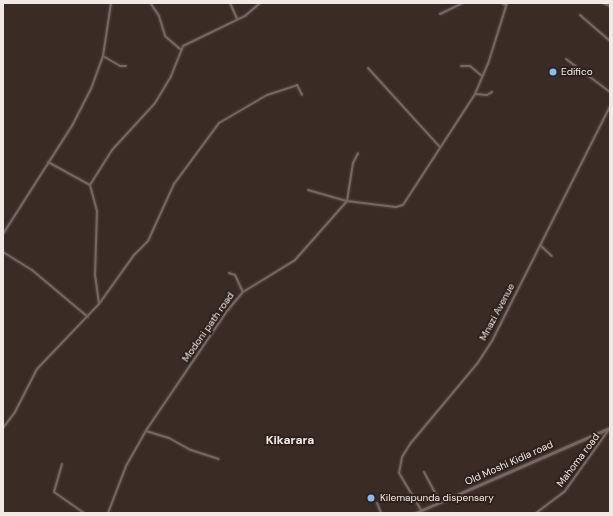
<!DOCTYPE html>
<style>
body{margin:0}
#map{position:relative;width:613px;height:516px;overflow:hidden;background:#3a2b25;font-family:"DM Sans",sans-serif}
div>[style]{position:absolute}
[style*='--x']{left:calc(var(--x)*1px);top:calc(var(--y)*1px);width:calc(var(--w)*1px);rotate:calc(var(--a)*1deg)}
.roads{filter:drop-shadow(0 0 1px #524741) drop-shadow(0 0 1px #524741)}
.street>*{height:2px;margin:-1px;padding:0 1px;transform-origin:1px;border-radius:1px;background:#786760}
.secondary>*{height:3px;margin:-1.5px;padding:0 1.5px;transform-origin:1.5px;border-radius:1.5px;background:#786760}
.dots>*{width:11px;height:11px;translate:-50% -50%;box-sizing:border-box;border:2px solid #2f221c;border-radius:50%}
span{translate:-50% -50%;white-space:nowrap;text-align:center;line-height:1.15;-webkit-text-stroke:4px #2f221c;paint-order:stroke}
.poi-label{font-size:10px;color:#f2e8e4}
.left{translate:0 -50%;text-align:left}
.street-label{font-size:10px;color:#f2e8e4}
.quarter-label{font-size:12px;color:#f2e8e4;font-weight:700}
.frame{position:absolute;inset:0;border:4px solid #f2e8e4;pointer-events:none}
</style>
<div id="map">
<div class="roads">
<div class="street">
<div style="--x:230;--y:3;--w:17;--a:66"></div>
<div style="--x:502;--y:3;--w:4;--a:27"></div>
<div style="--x:603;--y:3;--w:8;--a:23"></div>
<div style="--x:151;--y:4;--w:14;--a:56"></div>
<div style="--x:159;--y:16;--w:21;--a:73"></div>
<div style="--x:165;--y:36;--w:20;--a:41"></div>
<div style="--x:440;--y:14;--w:25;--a:-26"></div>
<div style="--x:580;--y:15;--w:40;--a:41"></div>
<div style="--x:103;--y:56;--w:20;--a:30"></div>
<div style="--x:120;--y:66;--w:6;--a:0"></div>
<div style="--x:566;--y:59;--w:55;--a:36.9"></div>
<div style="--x:461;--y:66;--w:9;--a:0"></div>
<div style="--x:470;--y:66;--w:16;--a:40"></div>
<div style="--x:368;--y:68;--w:107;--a:47.7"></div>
<div style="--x:475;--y:94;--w:12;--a:5"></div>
<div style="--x:487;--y:95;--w:6;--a:-31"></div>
<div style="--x:48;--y:162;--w:48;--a:28.7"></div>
<div style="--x:90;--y:185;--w:41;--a:-57.8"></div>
<div style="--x:112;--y:150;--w:64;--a:-47.5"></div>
<div style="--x:155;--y:103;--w:31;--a:-59"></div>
<div style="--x:171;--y:76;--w:32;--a:-68"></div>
<div style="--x:183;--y:46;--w:69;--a:-25.8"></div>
<div style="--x:245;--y:16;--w:20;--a:-41"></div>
<div style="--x:90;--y:185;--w:27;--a:75"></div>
<div style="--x:97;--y:211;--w:64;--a:91.8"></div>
<div style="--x:95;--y:275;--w:29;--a:82"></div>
<div style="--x:308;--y:190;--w:41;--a:15.8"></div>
<div style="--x:347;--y:201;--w:38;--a:-81"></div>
<div style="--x:353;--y:163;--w:11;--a:-63"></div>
<div style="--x:3;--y:234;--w:130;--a:-57.5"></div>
<div style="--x:73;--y:124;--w:39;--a:-63"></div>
<div style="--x:91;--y:89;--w:35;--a:-70"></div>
<div style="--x:103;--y:56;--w:54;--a:-81.4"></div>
<div style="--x:540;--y:245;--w:16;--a:43"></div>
<div style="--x:3;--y:252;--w:34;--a:32"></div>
<div style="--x:32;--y:270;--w:73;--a:40"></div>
<div style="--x:229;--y:273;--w:6;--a:18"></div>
<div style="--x:235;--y:275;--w:19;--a:65"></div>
<div style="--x:3;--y:428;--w:20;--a:-53"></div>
<div style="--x:15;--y:412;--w:48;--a:-62.9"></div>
<div style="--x:37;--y:369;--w:90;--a:-46.4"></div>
<div style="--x:99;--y:304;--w:60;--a:-54.5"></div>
<div style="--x:134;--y:255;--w:20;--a:-45"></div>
<div style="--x:148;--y:241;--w:63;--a:-65.5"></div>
<div style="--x:174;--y:184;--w:76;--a:-53.6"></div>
<div style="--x:219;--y:123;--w:56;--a:-30.3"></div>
<div style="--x:267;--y:95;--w:32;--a:-18"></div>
<div style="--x:297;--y:85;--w:11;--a:63"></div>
<div style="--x:146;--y:431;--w:24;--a:17"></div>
<div style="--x:169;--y:438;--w:25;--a:29"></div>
<div style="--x:191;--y:450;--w:29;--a:18"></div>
<div style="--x:62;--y:464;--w:29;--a:106"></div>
<div style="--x:54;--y:492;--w:37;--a:35"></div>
<div style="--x:424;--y:472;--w:34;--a:62"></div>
<div style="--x:377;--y:503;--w:11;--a:68"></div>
<div style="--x:421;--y:510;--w:43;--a:-120.7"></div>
<div style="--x:399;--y:473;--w:16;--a:-79"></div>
<div style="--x:402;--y:457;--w:15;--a:-58"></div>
<div style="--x:410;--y:444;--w:104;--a:-50.1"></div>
<div style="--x:477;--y:364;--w:27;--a:-57"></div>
<div style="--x:492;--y:341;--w:263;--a:-63.3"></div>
<div style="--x:108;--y:513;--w:50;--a:-69"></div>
<div style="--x:126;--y:466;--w:43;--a:-60.4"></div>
<div style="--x:147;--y:429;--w:143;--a:-55.9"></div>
<div style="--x:227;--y:311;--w:25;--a:-50"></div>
<div style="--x:243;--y:292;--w:61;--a:-31.6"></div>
<div style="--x:295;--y:260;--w:79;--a:-48.6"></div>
<div style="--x:347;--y:201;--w:49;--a:7"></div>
<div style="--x:396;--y:207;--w:7;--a:-16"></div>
<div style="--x:403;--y:205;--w:132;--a:-57"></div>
<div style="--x:475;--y:94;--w:33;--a:-67"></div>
<div style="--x:488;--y:64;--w:64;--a:-72.7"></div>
<div style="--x:536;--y:513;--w:36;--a:-37"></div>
<div style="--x:565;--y:491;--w:76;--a:-54.6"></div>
</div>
<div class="secondary">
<div style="--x:415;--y:513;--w:213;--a:-23.6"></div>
</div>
</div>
<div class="dots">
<div style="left:553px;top:72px;background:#86bbfb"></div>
<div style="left:371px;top:498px;background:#86bbfb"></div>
</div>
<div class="poi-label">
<span class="left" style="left:561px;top:72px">Edifico</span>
<span class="left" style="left:380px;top:498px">Kilemapunda dispensary</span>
</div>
<div class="street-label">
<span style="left:497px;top:312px;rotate:-62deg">Mnazi Avenue</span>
<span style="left:208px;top:327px;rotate:-55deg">Modoni path road</span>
<span style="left:578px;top:460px;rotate:-53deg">Mahoma road</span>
<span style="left:509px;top:463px;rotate:-24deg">Old Moshi Kidia road</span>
</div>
<div class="quarter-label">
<span style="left:290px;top:441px">Kikarara</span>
</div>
<div class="frame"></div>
</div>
